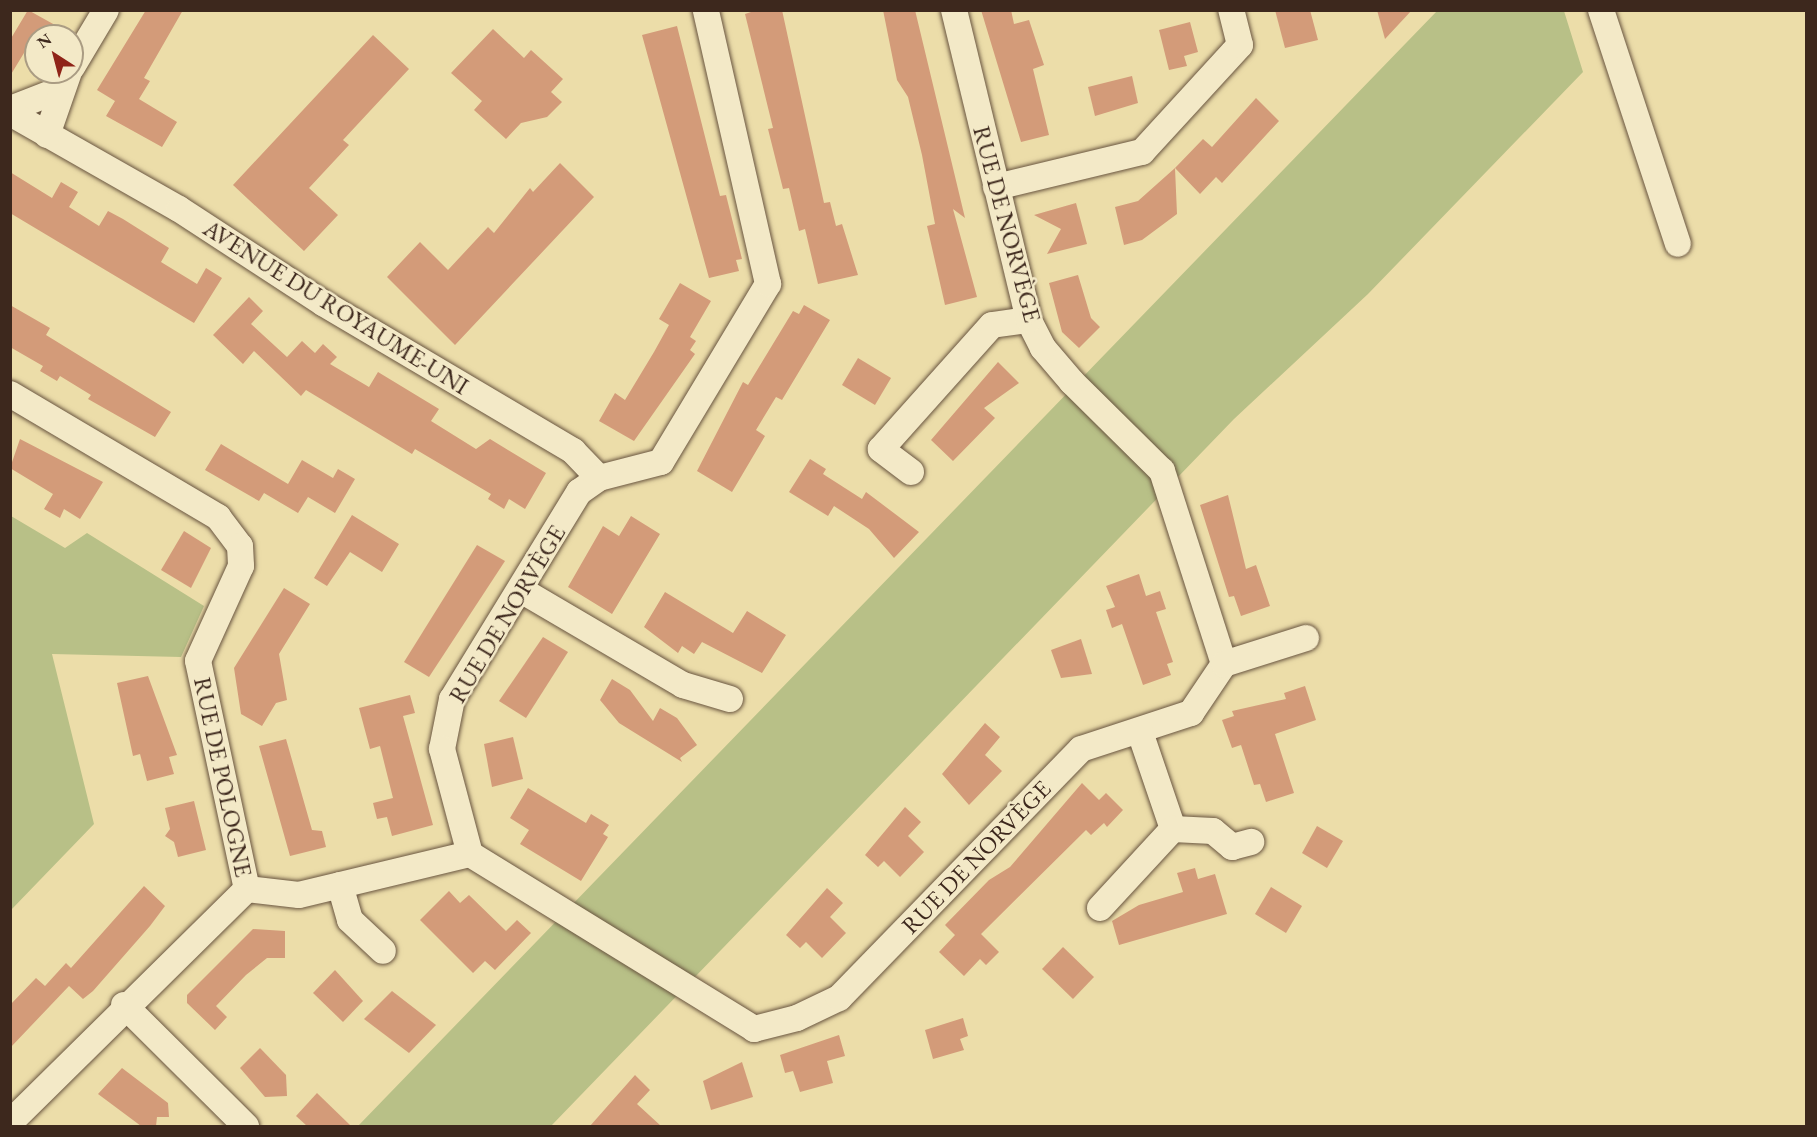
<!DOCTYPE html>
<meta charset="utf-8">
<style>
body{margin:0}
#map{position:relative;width:1817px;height:1137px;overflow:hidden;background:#ecdda9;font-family:"EB Garamond",serif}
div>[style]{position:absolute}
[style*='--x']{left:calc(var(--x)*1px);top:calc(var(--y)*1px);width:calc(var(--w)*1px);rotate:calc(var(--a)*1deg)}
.green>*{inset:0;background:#b8c087}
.building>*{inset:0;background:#d39b79}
.roads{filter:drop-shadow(0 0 2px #695540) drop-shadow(0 0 2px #695540)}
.minor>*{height:26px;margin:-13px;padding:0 13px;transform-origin:13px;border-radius:13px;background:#f3e9c7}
span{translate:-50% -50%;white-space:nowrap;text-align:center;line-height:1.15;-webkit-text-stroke:5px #f3e9c7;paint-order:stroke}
.street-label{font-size:24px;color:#3d281d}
.frame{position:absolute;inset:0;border:12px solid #3d281d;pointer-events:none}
.north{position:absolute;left:24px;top:24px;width:60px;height:60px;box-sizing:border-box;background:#f3e9c7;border:2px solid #aa9c83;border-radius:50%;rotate:324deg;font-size:16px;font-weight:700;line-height:24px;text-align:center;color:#3d281d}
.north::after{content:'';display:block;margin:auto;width:21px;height:27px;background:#8f2418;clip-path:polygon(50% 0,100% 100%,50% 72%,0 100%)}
</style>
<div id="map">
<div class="green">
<div style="clip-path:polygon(1437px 11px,1564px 11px,1583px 72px,1368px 294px,1234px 419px,551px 1126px,358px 1126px)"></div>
<div style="clip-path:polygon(11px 516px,65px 548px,87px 533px,204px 606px,181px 657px,52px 654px,94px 824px,11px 910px)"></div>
</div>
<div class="building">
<div style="clip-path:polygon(28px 10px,73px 35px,36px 36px,36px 53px,27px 48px,10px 76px,10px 40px)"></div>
<div style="clip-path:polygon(146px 10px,183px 10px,144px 78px,150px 81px,139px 99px,177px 122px,162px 147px,106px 116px,115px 101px,97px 90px)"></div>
<div style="clip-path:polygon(757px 10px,782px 10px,824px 203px,830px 202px,836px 226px,842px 224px,858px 275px,818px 284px,805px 229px,799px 231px,789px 188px,783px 189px,768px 129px,773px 128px,745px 14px)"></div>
<div style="clip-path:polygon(883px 10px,915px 10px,965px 218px,953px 209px,977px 297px,945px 305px,927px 226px,935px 224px,922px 155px,908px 97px,897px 80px)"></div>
<div style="clip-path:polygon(981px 10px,1011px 10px,1014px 24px,1029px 20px,1044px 65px,1033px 69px,1049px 135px,1021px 142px)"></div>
<div style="clip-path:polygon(1275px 10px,1310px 10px,1318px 40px,1285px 48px)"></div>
<div style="clip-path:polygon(1377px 10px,1412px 10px,1385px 39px)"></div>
<div style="clip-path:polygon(1190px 22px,1198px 52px,1184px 56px,1187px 66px,1169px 70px,1159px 30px)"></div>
<div style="clip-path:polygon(677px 26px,720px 196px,726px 195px,742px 259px,736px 260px,739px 271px,709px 278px,642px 35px)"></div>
<div style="clip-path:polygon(493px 29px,524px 58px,531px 50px,563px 79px,551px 92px,562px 102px,547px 117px,521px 123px,506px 139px,474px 110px,482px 101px,451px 73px)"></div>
<div style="clip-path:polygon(373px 35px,409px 69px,343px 140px,349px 145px,309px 188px,338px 215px,304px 251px,233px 185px)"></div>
<div style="clip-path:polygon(1132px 76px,1138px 103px,1095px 116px,1088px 87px)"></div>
<div style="clip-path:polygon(1256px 98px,1279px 121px,1222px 183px,1216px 177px,1200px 194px,1175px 168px,1203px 139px,1212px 147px)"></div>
<div style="clip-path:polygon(560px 163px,594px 197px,455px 345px,387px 277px,420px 242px,448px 270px,488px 227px,494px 233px,530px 188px,533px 192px)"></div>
<div style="clip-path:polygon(1175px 168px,1177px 214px,1142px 240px,1124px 245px,1115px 207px,1138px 201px)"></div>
<div style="clip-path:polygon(10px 172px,52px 198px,61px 182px,78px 192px,69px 207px,99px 226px,108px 211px,123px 219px,169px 248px,161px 262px,197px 284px,206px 268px,222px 278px,194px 323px,10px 213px)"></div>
<div style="clip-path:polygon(1076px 203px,1087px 244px,1047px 254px,1061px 229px,1034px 215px)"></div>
<div style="clip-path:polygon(1078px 275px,1091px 318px,1100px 327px,1079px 348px,1062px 332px,1049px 283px)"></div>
<div style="clip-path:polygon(680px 283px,711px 301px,690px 337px,696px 341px,690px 350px,695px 354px,634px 441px,599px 421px,615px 393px,625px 400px,654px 352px,669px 325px,659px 319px)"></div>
<div style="clip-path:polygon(249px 297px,263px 311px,251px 324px,287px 357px,302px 341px,315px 353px,323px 344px,337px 357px,330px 364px,369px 387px,378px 372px,439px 409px,431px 421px,476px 449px,490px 439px,546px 473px,525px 509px,509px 499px,504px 509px,488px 499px,491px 494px,415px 449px,412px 454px,306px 390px,301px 396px,254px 351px,243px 364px,213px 335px)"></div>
<div style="clip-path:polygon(10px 305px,50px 328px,46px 335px,171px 412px,155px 437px,88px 399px,91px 395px,60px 376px,57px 381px,40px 371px,43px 366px,10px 347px)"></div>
<div style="clip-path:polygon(804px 305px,830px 320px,782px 400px,776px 397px,756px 430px,765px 436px,732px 492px,697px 471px,743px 382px,748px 385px,793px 311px,799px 314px)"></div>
<div style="clip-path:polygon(858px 358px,891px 378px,875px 405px,842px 385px)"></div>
<div style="clip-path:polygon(998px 362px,1019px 383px,984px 408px,995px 418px,953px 461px,931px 440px)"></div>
<div style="clip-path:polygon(20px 439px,103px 482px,80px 519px,64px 509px,60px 518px,44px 509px,53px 494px,10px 468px)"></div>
<div style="clip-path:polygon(221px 444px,288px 484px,302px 460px,333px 478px,338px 469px,355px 479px,335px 513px,308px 497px,298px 513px,264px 493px,259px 501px,205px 470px)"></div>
<div style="clip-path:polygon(810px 459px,826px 469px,823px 474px,862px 499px,866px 492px,919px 532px,894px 558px,869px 529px,834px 506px,828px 516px,789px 492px)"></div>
<div style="clip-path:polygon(1228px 495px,1246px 569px,1256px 565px,1270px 606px,1241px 616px,1234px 596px,1229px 597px,1200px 505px)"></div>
<div style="clip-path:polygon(352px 515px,399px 544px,382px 572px,350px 552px,327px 586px,314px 578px)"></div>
<div style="clip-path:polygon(631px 516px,660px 534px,612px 614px,568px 587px,603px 526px,619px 536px)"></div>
<div style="clip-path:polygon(184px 531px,211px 548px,191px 588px,161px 570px)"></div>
<div style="clip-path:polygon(477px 545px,505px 561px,429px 677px,404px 662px)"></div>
<div style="clip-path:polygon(1139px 574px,1146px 596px,1160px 591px,1166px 609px,1156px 612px,1173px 662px,1167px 664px,1171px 675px,1143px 685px,1122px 624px,1112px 628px,1106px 610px,1115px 607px,1106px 586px)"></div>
<div style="clip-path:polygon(284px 588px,310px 604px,279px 654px,287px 700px,276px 703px,262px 726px,241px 714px,234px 668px)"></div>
<div style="clip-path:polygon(665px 592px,733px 633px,747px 611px,786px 635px,762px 673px,702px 642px,694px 654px,682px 646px,678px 653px,644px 627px)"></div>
<div style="clip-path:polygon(543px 637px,568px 652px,526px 718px,499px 701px)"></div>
<div style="clip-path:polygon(1081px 639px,1092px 674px,1061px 678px,1051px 650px)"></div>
<div style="clip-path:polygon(148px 676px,177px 755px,169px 757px,174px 774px,147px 781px,140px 754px,133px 756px,117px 683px)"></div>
<div style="clip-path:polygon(612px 679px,630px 690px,653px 721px,660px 708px,677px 718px,697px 745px,680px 758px,682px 762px,619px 723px,600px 700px)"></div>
<div style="clip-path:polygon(1305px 686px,1316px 720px,1275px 734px,1294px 793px,1266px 802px,1260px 784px,1254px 785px,1241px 745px,1232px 748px,1222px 720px,1234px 716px,1232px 711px,1286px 699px,1284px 693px)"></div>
<div style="clip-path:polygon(410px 695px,415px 713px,403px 716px,433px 825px,392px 836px,387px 817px,377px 819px,373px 803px,393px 798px,380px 746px,370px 749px,359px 708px)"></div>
<div style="clip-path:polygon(985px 723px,1000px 737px,985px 755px,1002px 771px,969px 805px,942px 774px)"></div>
<div style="clip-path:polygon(513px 737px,523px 779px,492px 787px,484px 744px)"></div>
<div style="clip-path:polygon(286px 739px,312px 830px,322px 831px,326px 847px,290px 856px,259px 746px)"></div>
<div style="clip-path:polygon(1082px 783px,1099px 800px,1106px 793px,1123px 810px,1107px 827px,1104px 823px,1091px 835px,1086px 830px,981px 934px,999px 952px,986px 965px,980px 959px,964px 976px,939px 952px,955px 935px,945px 925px,989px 880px,1010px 867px)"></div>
<div style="clip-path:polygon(528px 788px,586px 823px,591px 814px,609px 825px,603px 834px,608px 837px,581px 881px,520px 844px,529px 830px,510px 818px)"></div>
<div style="clip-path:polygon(194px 801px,206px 850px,178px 857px,174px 842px,165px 836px,170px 829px,165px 808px)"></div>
<div style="clip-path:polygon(905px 807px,921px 822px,908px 836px,924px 852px,900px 877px,884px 861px,878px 867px,865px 855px)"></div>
<div style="clip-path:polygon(1317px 826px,1343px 841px,1327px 868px,1302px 853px)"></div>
<div style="clip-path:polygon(1195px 868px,1198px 879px,1215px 874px,1227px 914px,1119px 945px,1112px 921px,1139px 905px,1183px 892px,1177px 873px)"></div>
<div style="clip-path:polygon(144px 886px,165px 906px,150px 926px,93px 991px,83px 999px,69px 986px,10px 1048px,10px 1005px,36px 978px,45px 986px,66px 963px,71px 968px)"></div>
<div style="clip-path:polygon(1271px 887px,1302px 906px,1286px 933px,1255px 914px)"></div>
<div style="clip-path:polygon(827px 888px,843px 903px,830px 917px,846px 933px,822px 958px,806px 942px,800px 948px,786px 935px)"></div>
<div style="clip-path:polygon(449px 891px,460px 903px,469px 895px,506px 931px,517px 920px,531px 933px,495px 970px,485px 961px,473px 973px,420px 920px)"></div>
<div style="clip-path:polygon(253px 929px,285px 931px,285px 958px,267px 958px,246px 975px,216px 1006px,227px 1017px,215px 1030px,187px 1003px,187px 995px)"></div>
<div style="clip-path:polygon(1063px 947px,1094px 977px,1073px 999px,1042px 969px)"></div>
<div style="clip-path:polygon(335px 970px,363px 1001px,343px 1022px,313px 993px)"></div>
<div style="clip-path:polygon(392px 991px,436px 1025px,409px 1053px,364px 1019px)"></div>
<div style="clip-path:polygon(963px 1018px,968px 1036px,960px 1039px,964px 1050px,933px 1059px,925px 1030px)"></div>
<div style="clip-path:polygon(839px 1035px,845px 1056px,827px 1061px,833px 1083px,800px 1092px,793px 1071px,785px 1073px,780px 1055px)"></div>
<div style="clip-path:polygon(260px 1048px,286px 1075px,287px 1096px,265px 1097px,240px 1068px)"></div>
<div style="clip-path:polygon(742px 1062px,753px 1097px,711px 1110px,703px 1081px)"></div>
<div style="clip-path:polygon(122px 1068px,168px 1103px,169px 1117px,157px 1117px,156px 1126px,141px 1126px,98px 1094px)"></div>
<div style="clip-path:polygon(635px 1075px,650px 1090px,637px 1104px,661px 1126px,590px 1126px)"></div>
<div style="clip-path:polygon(317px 1093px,351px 1126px,307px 1126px,296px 1116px)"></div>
</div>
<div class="roads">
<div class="minor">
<div style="--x:1601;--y:10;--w:246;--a:71.8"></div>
<div style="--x:72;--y:67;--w:66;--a:-59.2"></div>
<div style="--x:10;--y:109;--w:53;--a:-21.2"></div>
<div style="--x:10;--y:113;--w:194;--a:29.6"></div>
<div style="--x:179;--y:209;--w:172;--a:33.1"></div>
<div style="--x:323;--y:303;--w:291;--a:30.6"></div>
<div style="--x:573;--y:451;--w:37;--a:46"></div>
<div style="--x:599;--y:478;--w:64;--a:-14.5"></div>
<div style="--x:661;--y:462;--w:208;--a:-59"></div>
<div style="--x:768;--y:284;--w:281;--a:-102.8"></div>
<div style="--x:47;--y:135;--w:67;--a:-70.8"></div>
<div style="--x:996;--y:187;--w:150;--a:-13.5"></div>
<div style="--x:1142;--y:152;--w:145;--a:-47.5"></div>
<div style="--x:1240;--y:45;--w:36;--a:-104"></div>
<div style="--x:10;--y:394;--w:242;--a:30.6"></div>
<div style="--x:218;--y:517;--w:36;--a:53"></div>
<div style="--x:240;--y:546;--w:20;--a:87"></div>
<div style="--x:241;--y:566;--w:104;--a:114.4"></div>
<div style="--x:198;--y:661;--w:233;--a:77.9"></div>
<div style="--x:247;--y:889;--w:333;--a:135.4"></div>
<div style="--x:911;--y:472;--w:38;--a:-143"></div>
<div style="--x:881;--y:449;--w:166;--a:-48.2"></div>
<div style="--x:992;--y:325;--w:37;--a:-8"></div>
<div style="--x:599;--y:478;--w:24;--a:145"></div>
<div style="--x:579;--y:492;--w:243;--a:121.5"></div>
<div style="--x:452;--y:699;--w:51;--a:101.3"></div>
<div style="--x:442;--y:749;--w:109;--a:75.1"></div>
<div style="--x:470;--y:854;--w:334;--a:31.6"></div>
<div style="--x:754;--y:1029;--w:44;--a:-14.3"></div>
<div style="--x:797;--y:1018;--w:47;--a:-25.5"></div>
<div style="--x:839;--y:998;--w:347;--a:-45.8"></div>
<div style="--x:1081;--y:749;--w:116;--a:-18.1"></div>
<div style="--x:1191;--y:713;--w:59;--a:-56"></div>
<div style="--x:1224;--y:664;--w:203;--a:-107.8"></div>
<div style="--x:1162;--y:471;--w:127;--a:-135.3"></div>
<div style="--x:1072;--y:382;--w:45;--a:-130.5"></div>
<div style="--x:1043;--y:348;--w:31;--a:-117"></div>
<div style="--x:1029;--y:320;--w:319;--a:-103.6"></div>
<div style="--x:521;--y:590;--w:188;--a:30.4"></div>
<div style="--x:683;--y:685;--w:49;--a:16.6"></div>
<div style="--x:1224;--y:664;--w:86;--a:-17.6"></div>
<div style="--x:1140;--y:732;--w:102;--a:71.2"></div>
<div style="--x:340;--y:885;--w:36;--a:74"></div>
<div style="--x:350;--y:920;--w:45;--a:43.2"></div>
<div style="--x:247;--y:889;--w:52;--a:6.6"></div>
<div style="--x:299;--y:895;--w:176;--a:-13.5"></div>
<div style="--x:1100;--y:908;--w:108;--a:-47.3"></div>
<div style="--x:1173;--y:829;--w:40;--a:2.9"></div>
<div style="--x:1213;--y:831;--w:25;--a:40"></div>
<div style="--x:1232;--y:847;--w:20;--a:-15"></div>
<div style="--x:124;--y:1005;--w:172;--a:44.8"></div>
</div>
</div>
<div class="street-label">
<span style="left:1007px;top:224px;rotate:75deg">RUE DE NORVÈGE</span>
<span style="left:336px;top:307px;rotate:32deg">AVENUE DU ROYAUME-UNI</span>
<span style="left:507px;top:614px;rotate:-59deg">RUE DE NORVÈGE</span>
<span style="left:223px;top:777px;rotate:78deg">RUE DE POLOGNE</span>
<span style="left:976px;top:857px;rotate:-46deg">RUE DE NORVÈGE</span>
</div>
<div class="frame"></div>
<div class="north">N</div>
</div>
